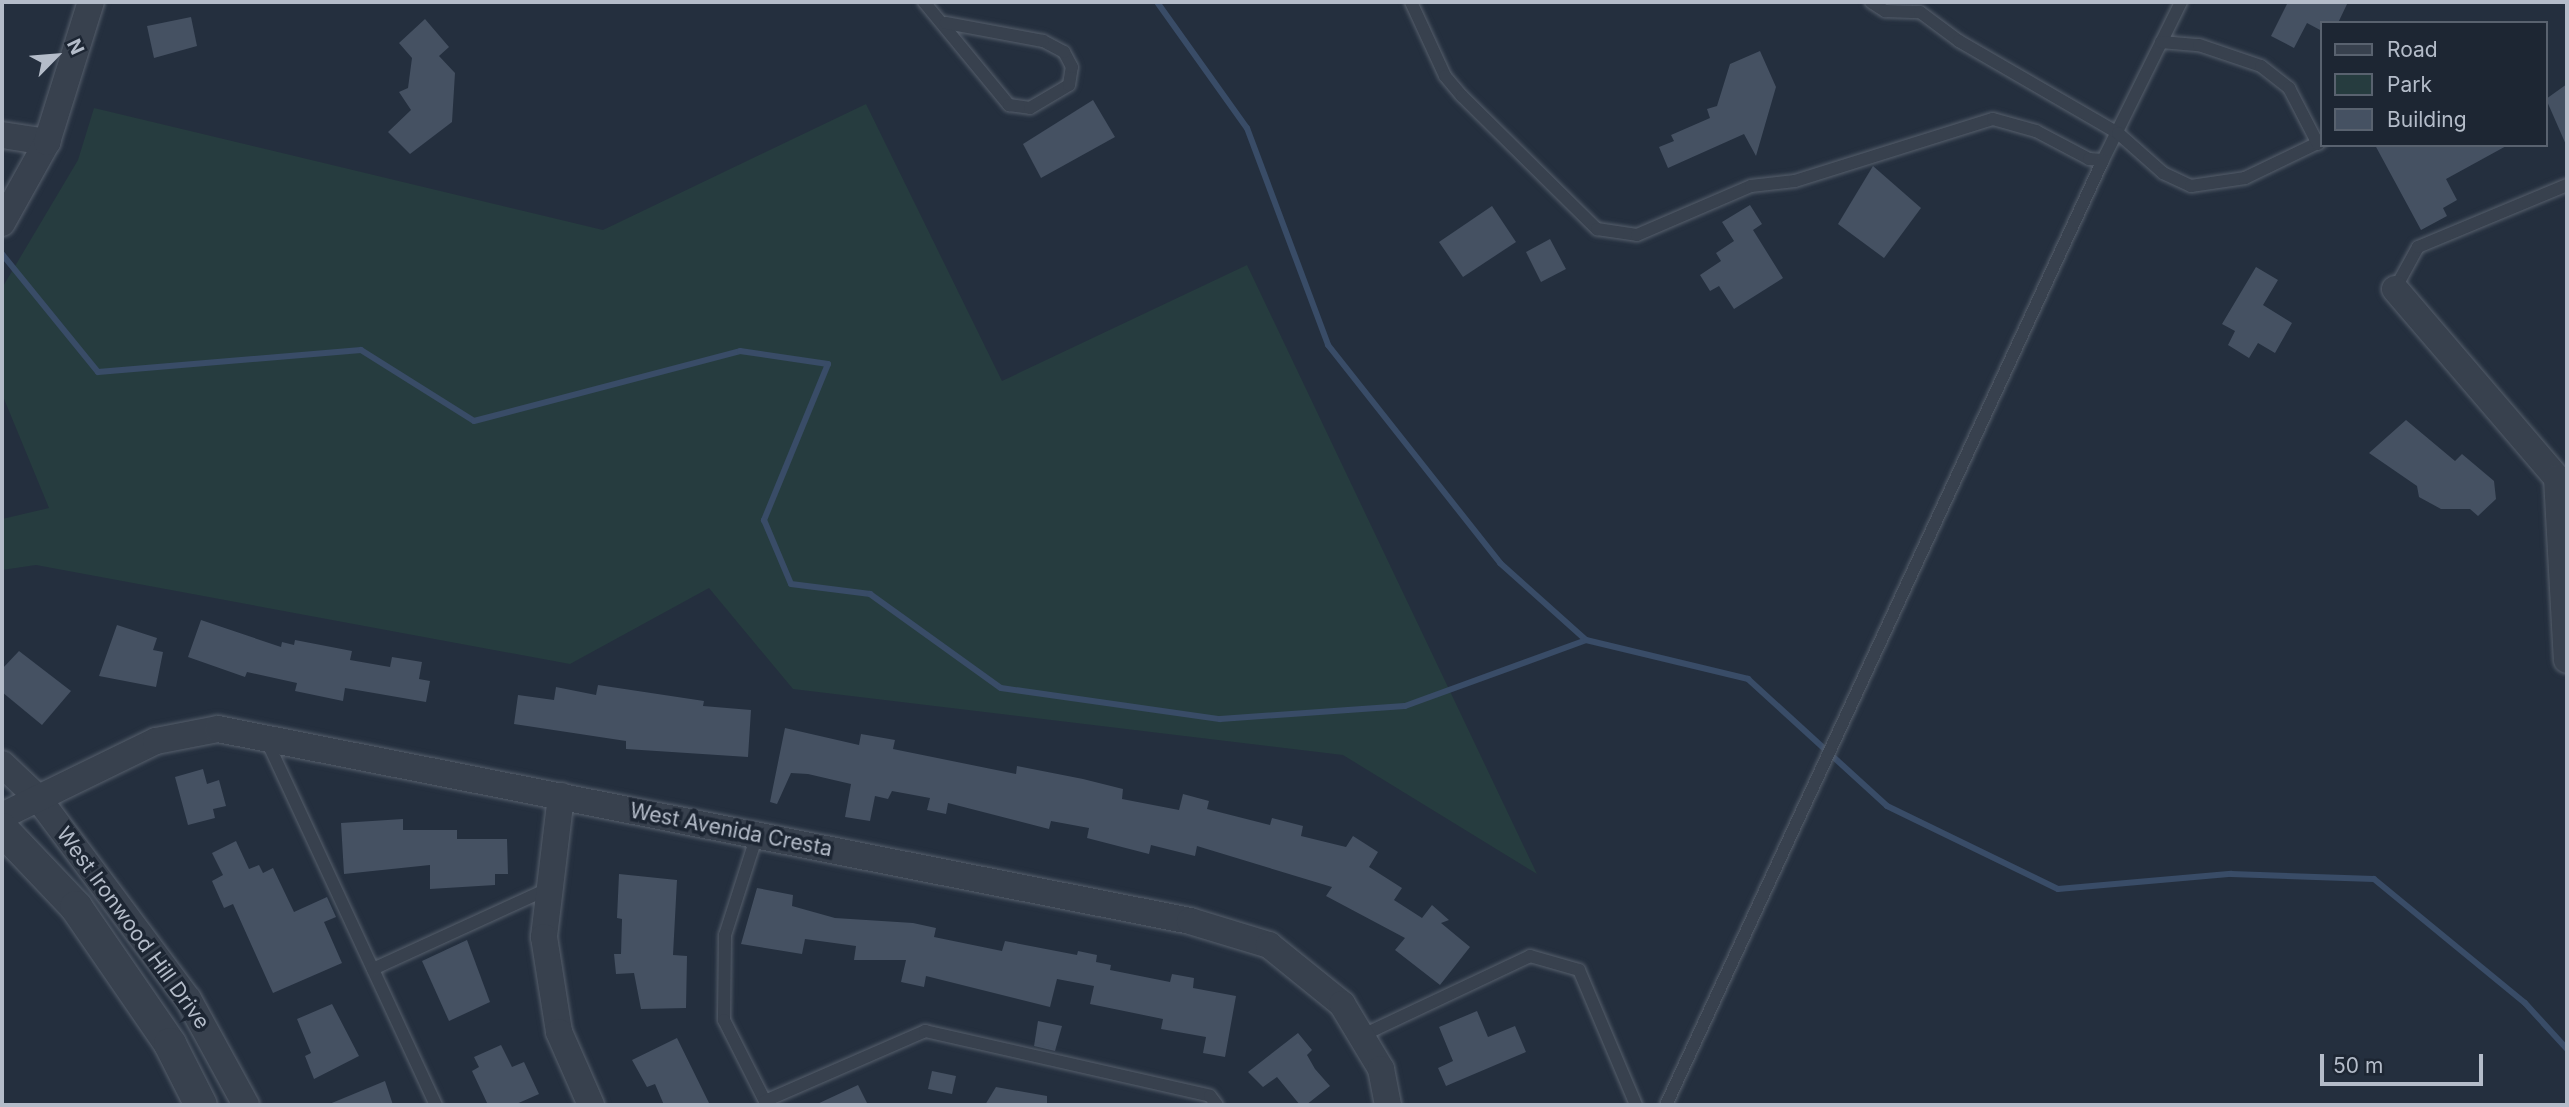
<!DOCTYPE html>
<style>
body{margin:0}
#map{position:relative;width:2569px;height:1107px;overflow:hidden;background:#242f3e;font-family:Inter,sans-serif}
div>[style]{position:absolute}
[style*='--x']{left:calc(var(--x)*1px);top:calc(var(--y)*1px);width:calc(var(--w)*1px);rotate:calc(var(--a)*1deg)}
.green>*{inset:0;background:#263c3f}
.stream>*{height:6px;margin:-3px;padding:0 3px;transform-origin:3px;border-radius:3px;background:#394c67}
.building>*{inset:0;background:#455162}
.roads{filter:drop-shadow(0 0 2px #565f6c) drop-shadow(0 0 2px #565f6c)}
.service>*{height:12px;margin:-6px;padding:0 6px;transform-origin:6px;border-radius:6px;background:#38414e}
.minor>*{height:26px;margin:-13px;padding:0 13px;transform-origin:13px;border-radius:13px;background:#38414e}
.tertiary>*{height:32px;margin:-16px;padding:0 16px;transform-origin:16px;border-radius:16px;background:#38414e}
span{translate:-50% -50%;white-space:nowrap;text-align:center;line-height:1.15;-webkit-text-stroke:7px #1d2633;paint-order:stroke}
.street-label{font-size:21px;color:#b4bcc9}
.frame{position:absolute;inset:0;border:4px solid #b4bcc9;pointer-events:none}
.legend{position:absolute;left:2320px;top:21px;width:228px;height:126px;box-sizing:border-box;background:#1d2633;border:2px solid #59626f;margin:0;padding:9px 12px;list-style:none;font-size:21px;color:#b4bcc9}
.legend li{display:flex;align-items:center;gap:14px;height:35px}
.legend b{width:35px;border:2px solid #59626f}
.north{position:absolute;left:21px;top:21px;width:70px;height:70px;-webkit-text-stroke:5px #1d2633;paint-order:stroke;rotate:65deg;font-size:19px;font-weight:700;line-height:28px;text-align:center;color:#b4bcc9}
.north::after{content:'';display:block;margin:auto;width:24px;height:32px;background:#b4bcc9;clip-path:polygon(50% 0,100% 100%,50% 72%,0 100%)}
.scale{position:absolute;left:2320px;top:1054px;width:163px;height:32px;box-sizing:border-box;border:4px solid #b4bcc9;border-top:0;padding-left:9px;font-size:21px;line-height:24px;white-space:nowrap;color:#b4bcc9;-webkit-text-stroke:5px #1d2633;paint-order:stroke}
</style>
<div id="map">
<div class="green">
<div style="clip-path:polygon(866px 104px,1002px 381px,1247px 265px,1537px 874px,1343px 755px,793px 689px,709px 588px,570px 664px,36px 565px,2px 570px,2px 519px,49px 508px,2px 394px,2px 288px,78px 160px,94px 108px,603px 230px)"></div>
</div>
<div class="stream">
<div style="--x:1157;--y:2;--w:155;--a:54.5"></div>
<div style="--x:1247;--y:128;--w:232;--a:69.5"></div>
<div style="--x:1328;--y:345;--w:278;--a:51.7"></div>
<div style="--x:1500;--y:563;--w:115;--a:41.8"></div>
<div style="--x:2;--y:254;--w:152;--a:50.9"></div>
<div style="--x:98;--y:372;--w:264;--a:-4.8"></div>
<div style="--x:361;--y:350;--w:133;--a:32.1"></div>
<div style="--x:474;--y:421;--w:275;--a:-14.7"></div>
<div style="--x:740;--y:351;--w:89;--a:8.4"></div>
<div style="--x:828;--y:364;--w:169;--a:112.3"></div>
<div style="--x:764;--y:520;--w:69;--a:67.1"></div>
<div style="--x:791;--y:584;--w:80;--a:7.2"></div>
<div style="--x:870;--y:594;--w:161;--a:35.7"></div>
<div style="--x:1001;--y:688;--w:221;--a:8.1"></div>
<div style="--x:1220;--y:719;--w:185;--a:-4"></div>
<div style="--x:1405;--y:706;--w:193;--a:-20"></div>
<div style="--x:1586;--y:640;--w:167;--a:13.5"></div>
<div style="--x:1748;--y:679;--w:188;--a:42.4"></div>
<div style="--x:1887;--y:806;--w:190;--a:25.9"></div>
<div style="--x:2058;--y:889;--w:174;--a:-5"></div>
<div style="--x:2231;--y:874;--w:143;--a:2"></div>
<div style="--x:2374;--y:879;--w:195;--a:39.4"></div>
<div style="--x:2525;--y:1003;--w:62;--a:47.6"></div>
</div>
<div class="building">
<div style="clip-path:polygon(2288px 2px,2348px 2px,2338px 23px,2322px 23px,2322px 31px,2307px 23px,2294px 48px,2271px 36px)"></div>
<div style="clip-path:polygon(191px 17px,197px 46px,154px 58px,147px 26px)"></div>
<div style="clip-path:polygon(425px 19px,449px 47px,439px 56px,455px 73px,452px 122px,410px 154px,388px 132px,411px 110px,399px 92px,408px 88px,412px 58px,399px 43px)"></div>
<div style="clip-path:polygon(1760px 51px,1776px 87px,1756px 156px,1744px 134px,1668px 168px,1659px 147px,1674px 141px,1671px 135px,1710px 118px,1707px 109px,1717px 106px,1730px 64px)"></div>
<div style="clip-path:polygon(2567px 84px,2567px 147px,2546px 99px)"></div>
<div style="clip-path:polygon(1093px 100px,1115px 137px,1041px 178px,1023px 144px)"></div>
<div style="clip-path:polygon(2375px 145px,2508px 145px,2446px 179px,2457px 200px,2443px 208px,2447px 216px,2421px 230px)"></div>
<div style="clip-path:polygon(1873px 166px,1921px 208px,1884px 258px,1838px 224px)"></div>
<div style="clip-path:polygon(1750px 205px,1762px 224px,1753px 230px,1783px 278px,1734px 309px,1719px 286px,1710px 291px,1700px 275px,1721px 261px,1716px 253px,1734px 241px,1722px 222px)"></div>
<div style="clip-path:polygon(1492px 206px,1516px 242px,1463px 277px,1439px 242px)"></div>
<div style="clip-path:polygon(1550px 239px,1566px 269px,1541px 282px,1526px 252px)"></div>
<div style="clip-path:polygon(2256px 267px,2278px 280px,2263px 305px,2292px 323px,2275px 353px,2258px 343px,2249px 358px,2228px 345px,2235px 331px,2222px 324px)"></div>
<div style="clip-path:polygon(2406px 420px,2455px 461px,2462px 454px,2494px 481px,2496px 499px,2478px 516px,2470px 509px,2441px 509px,2419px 497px,2417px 486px,2369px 453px)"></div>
<div style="clip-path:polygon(201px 620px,281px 647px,282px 642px,294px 645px,295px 640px,352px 651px,350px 660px,390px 667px,392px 657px,422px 662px,419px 679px,430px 681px,426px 702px,345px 688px,343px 701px,295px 691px,297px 683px,247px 672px,245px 677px,188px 657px)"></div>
<div style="clip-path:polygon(117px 625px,157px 638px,153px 650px,163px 652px,156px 687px,99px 676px)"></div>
<div style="clip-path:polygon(19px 651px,71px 691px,42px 725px,2px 692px,2px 669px)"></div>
<div style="clip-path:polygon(598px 685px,704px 701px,703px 706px,751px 710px,748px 757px,626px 749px,626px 741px,514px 724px,518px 695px,554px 700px,556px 687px,596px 695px)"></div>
<div style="clip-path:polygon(785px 728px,859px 745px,861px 734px,895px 740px,893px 749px,1016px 774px,1017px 766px,1083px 779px,1123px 789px,1122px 799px,1179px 810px,1183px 794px,1209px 801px,1207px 809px,1270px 825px,1272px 818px,1303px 826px,1301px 836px,1346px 847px,1353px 836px,1378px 852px,1369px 867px,1402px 888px,1394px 900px,1422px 918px,1432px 905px,1449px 920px,1441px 923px,1470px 947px,1440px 985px,1395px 950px,1405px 938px,1326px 896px,1332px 887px,1197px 846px,1195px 856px,1151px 845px,1149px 854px,1087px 838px,1089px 828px,1051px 821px,1049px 829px,948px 803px,946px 814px,927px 810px,930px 798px,892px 791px,888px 799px,875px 796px,870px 821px,845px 817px,851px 784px,808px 774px,791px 773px,777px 804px,770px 802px)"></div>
<div style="clip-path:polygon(203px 769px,207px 784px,219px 780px,226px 806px,213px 809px,215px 818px,188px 825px,175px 777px)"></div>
<div style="clip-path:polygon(403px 819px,403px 830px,457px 830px,457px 839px,507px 839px,508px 874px,495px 874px,495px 885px,430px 889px,430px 865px,344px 874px,341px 823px)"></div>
<div style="clip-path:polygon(236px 841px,249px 869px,259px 865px,263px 873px,273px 868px,294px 912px,327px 897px,336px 917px,324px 922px,342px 963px,273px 993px,233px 904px,224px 908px,212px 881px,223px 875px,212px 853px)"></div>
<div style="clip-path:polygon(619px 874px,677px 880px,673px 955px,687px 956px,686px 1008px,641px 1009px,634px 973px,616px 974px,614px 954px,621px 954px,622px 919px,617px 918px)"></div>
<div style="clip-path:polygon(757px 888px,793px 895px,792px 906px,835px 918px,913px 923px,936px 928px,934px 937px,1002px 951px,1005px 941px,1077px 955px,1078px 951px,1097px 955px,1096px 962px,1111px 965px,1110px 970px,1170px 982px,1172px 974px,1194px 978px,1193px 988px,1236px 996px,1225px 1057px,1203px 1053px,1206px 1037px,1161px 1029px,1163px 1019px,1090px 1004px,1094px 986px,1057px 979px,1050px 1007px,926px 976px,924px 987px,901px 982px,906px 960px,854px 960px,856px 946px,805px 939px,802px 954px,741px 944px)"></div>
<div style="clip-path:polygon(467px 940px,490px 1002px,449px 1021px,422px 961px)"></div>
<div style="clip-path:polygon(332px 1004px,359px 1056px,314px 1079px,305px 1056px,311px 1053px,297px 1019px)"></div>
<div style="clip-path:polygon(1477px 1011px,1488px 1037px,1515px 1026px,1526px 1052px,1446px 1086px,1438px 1068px,1453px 1061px,1439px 1027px)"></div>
<div style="clip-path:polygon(1038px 1021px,1062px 1026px,1055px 1051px,1034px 1046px)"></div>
<div style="clip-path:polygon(1298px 1033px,1312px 1050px,1307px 1055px,1315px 1069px,1330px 1086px,1306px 1105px,1300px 1105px,1277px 1077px,1263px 1087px,1248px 1072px)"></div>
<div style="clip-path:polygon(677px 1038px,710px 1105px,664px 1105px,655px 1084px,647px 1087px,632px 1060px)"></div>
<div style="clip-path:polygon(501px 1045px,512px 1067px,524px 1062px,539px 1094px,514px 1105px,488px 1105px,472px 1071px,479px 1067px,474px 1057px)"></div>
<div style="clip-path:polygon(932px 1071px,956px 1076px,952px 1094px,928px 1089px)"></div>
<div style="clip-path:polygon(385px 1081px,393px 1105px,327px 1105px)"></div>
<div style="clip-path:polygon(858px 1085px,868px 1105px,815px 1105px)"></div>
<div style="clip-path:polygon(996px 1087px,1047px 1096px,1047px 1105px,985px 1105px)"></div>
</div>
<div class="roads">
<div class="service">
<div style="--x:924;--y:2;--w:134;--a:50.5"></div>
<div style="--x:1009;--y:105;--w:21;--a:8"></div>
<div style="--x:1030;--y:108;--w:45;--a:-30.5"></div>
<div style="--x:1069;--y:85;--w:18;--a:-81"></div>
<div style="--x:1072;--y:67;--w:17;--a:-118"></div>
<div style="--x:1064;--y:52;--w:24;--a:-152"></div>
<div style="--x:1043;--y:41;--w:99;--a:-169.5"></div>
<div style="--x:1411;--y:2;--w:81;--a:65.3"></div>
<div style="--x:1445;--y:76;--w:26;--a:50"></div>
<div style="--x:1462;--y:96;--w:190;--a:44.6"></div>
<div style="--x:1597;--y:229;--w:40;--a:8.5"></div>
<div style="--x:1637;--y:235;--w:124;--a:-23.3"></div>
<div style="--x:1751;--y:186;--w:44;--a:-6.5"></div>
<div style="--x:1795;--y:181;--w:207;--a:-17.4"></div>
<div style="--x:1993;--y:119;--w:45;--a:15.6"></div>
<div style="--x:2036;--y:131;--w:60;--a:27.8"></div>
<div style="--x:2089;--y:159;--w:14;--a:4"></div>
<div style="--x:2103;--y:160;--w:176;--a:-63.7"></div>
<div style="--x:1871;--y:2;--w:17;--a:33"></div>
<div style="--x:1885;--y:11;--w:35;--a:2"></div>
<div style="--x:1920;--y:12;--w:49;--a:36.6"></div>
<div style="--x:1959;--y:41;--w:184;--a:30.1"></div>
<div style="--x:2118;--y:133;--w:60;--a:41.6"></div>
<div style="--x:2163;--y:173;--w:31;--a:25"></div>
<div style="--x:2191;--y:186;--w:55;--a:-8.4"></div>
<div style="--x:2245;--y:178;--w:85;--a:-25.7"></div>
<div style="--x:2161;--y:42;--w:38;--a:5"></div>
<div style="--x:2199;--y:45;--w:65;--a:18.7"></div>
<div style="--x:2261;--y:66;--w:36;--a:38"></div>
<div style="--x:2289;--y:88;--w:63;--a:62.6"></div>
<div style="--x:2395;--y:289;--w:48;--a:-61.3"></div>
<div style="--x:2418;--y:247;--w:161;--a:-22.6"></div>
<div style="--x:266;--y:739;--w:404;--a:65.1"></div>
<div style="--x:757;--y:835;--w:105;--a:107.7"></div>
<div style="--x:725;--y:935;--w:85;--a:90.7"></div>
<div style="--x:724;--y:1020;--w:95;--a:63.2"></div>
<div style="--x:373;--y:969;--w:195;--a:-24.6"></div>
<div style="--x:1361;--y:1036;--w:187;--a:-25.3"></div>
<div style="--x:1530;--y:956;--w:51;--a:15.9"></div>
<div style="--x:1579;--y:970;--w:147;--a:67.1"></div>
<div style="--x:765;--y:1101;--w:175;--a:-23.6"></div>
<div style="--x:925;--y:1031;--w:292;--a:12.8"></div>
<div style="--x:1210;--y:1096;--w:11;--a:52"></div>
<div style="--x:1666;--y:1105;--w:1041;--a:-65.18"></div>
</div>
<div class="minor">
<div style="--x:2;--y:135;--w:46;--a:8.8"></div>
<div style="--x:2;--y:223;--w:93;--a:-60.9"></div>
<div style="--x:47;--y:142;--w:147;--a:-72.6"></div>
<div style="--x:2395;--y:289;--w:249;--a:49.4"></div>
<div style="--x:2557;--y:478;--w:182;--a:86.9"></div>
<div style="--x:2;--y:764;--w:50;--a:43.4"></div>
<div style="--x:38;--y:798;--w:251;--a:53.3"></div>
<div style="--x:188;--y:999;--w:121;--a:61.3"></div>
<div style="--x:561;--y:796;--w:142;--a:96.9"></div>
<div style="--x:544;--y:937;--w:96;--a:81"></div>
<div style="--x:559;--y:1032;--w:80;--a:66.3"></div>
<div style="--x:2;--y:816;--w:171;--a:-26"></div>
<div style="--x:156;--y:741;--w:63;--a:-11"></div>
<div style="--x:218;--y:729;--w:991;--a:11.17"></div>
<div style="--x:1190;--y:921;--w:83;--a:16.9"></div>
<div style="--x:1269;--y:945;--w:94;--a:38.9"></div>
<div style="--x:1342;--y:1004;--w:76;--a:59"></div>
<div style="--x:1381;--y:1069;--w:37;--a:79"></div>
</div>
<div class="tertiary">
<div style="--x:2;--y:829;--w:108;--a:46.5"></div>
<div style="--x:76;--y:907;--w:166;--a:55.5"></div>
<div style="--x:170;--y:1044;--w:68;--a:63.1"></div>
</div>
</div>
<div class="street-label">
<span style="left:731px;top:830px;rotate:11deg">West Avenida Cresta</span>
<span style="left:133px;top:928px;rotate:54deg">West Ironwood Hill Drive</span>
</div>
<div class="frame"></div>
<ul class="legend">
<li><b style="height:9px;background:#38414e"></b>Road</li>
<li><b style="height:19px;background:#263c3f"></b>Park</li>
<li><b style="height:19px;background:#455162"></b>Building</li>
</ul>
<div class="north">N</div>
<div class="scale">50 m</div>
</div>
